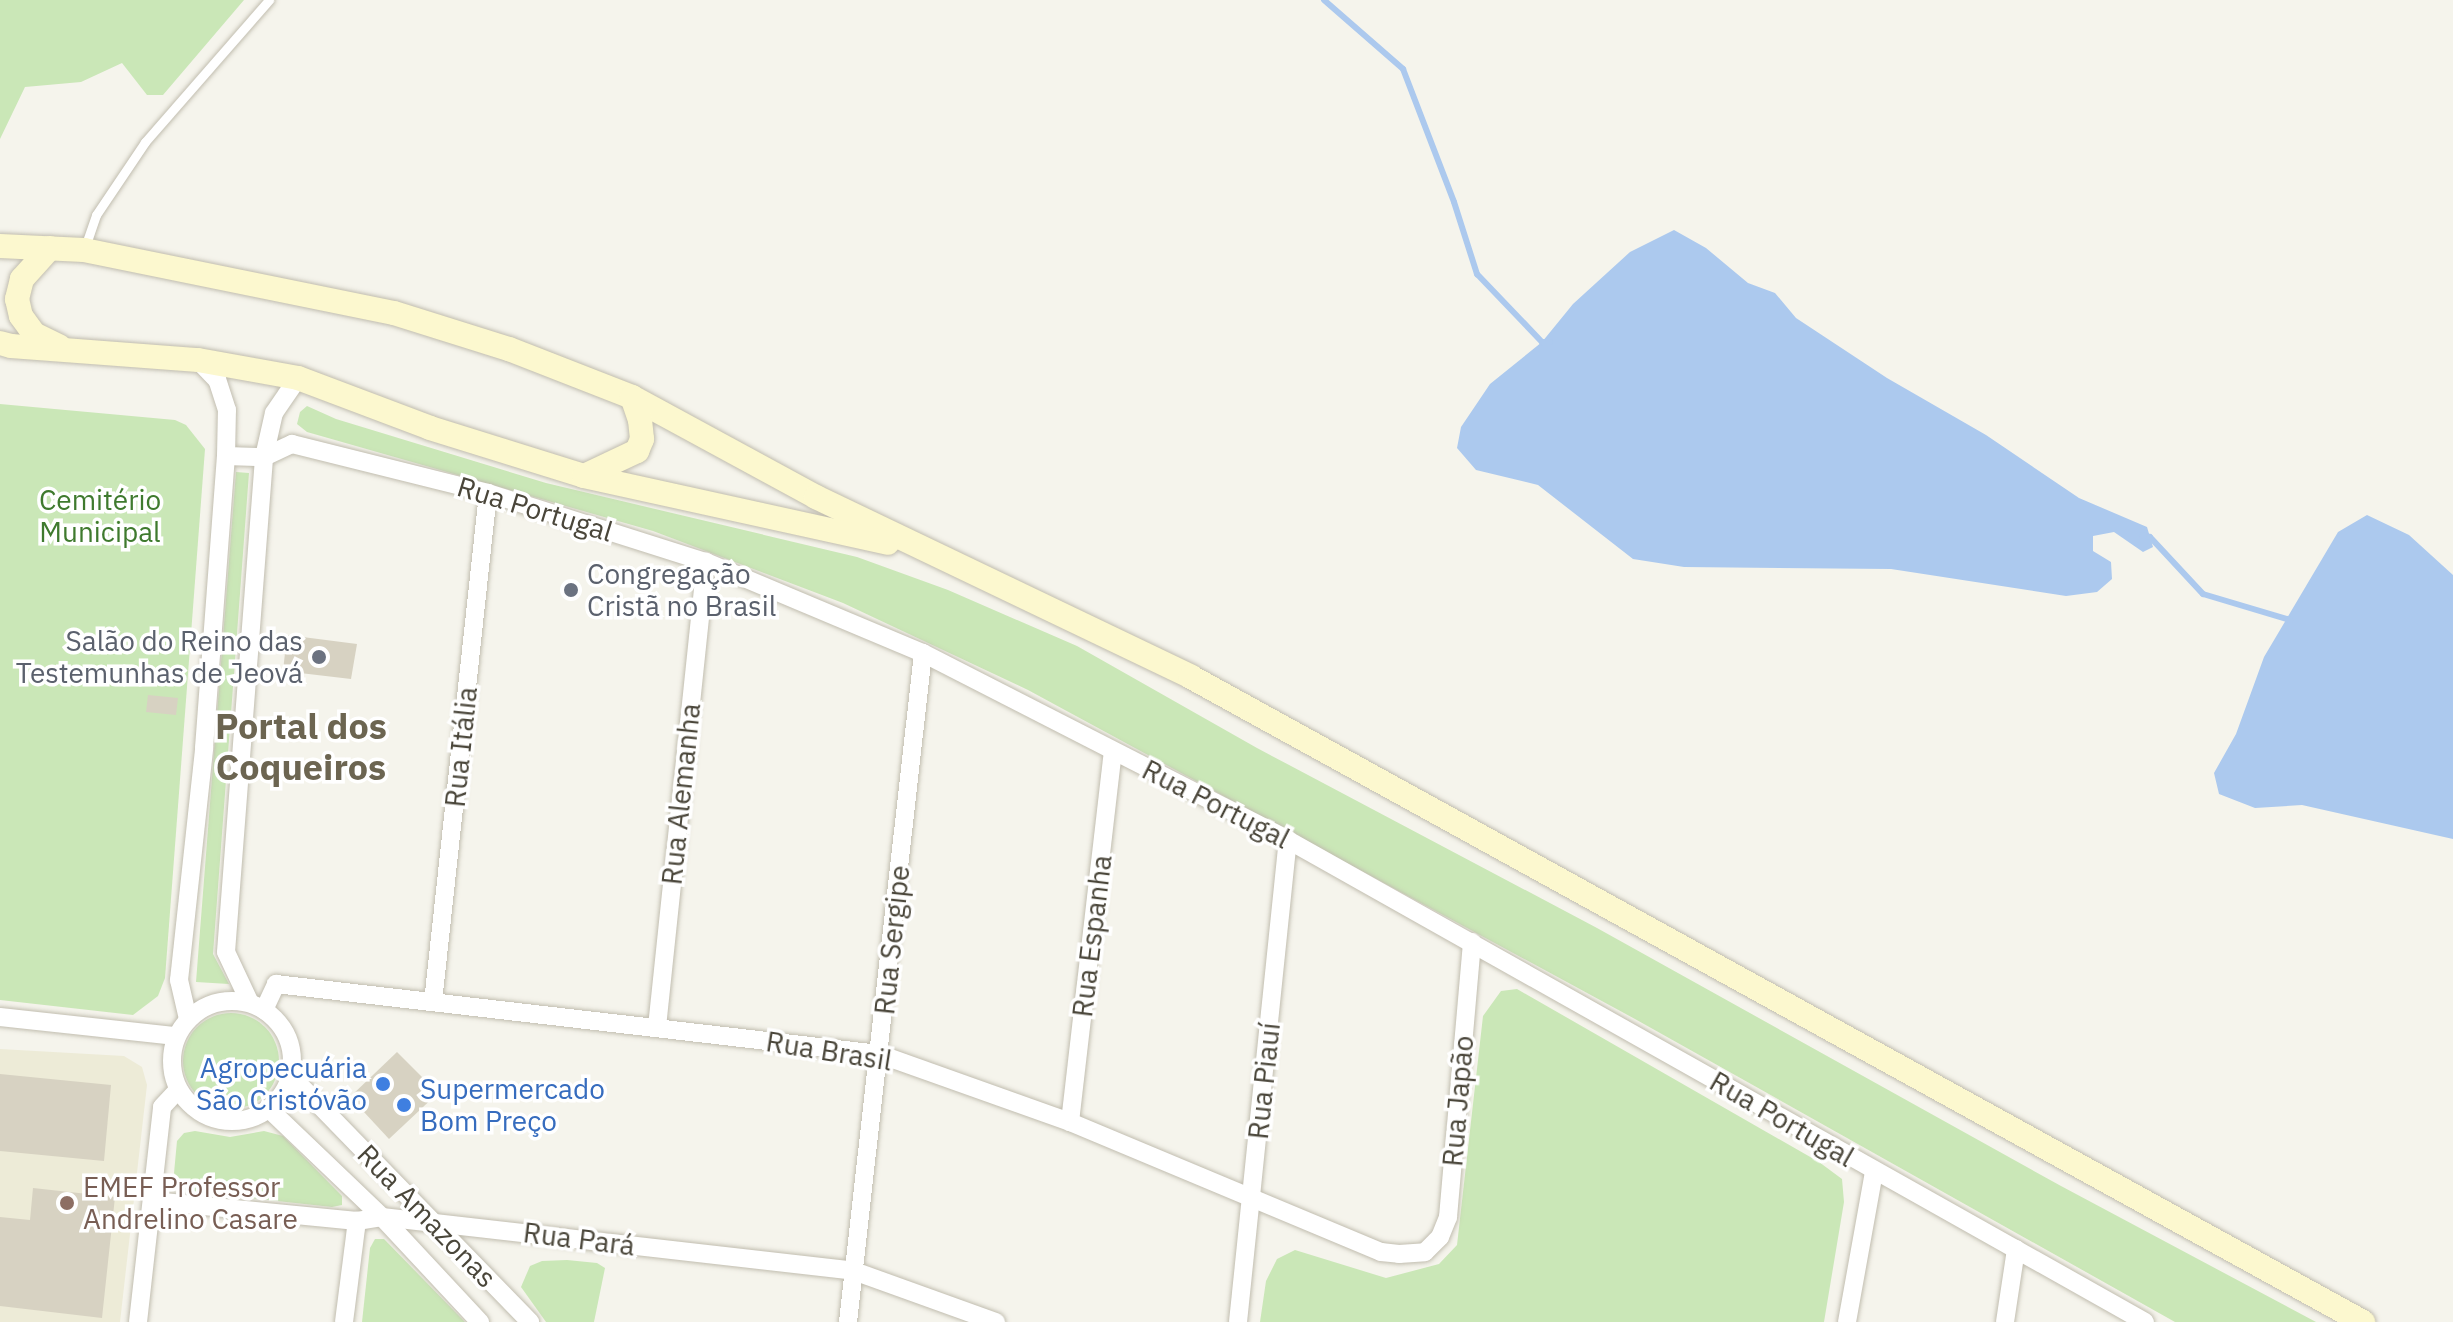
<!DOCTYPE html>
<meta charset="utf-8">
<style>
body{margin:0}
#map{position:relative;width:2453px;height:1322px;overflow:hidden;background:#f5f4ec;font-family:"IBM Plex Sans",sans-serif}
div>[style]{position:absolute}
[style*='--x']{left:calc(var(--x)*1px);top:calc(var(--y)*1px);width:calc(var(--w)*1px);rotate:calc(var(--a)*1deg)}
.education>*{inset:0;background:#edebd7}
.green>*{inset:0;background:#cae7b7}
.round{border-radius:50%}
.water>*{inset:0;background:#acc9ee}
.stream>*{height:6px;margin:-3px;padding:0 3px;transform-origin:3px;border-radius:3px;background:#acc9ee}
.building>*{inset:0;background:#d7d2c2}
.roads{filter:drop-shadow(0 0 2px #c1bdaf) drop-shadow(0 0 2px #c1bdaf)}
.service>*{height:9px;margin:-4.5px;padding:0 4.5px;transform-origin:4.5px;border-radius:4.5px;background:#fff}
.minor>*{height:18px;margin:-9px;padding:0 9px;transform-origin:9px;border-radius:9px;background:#fff}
.minor>.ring{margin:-9px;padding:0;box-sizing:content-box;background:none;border:18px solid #fff;border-radius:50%}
.secondary>*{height:24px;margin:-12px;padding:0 12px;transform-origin:12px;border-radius:12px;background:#fcf8cf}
.dots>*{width:22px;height:22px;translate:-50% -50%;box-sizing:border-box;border:4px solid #fff;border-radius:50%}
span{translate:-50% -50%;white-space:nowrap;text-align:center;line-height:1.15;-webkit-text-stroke:7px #fff;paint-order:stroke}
.park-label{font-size:28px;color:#3f7a2e}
.street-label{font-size:28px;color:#4a463a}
.worship-label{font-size:28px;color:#5b616d}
.left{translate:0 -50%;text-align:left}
.right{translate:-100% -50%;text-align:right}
.shop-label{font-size:28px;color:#366cbe}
.education-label{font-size:28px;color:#785e54}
.district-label{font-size:36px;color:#6c6551;font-weight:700}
</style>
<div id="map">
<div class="education">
<div style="clip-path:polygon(0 1049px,124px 1056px,142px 1067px,147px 1085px,120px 1322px,0 1322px)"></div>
</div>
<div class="green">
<div style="clip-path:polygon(0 0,244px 0,163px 95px,147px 95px,122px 63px,81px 82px,25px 87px,0 139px)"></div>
<div style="clip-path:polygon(0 404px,175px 420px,186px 425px,205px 449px,165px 978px,158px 996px,133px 1015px,0 1000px)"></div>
<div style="clip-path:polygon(307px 406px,336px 419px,546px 483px,857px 557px,948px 590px,1077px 646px,1257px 748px,1597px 928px,2061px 1186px,2316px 1322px,2175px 1322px,1635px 1019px,1028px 690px,843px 603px,653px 531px,307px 432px,297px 424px,300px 412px)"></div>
<div style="clip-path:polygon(236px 472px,249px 473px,213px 954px,229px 984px,196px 982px)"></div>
<div style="clip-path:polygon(1517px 989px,1819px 1162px,1842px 1179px,1844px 1202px,1824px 1322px,1260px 1322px,1266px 1281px,1277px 1259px,1295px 1250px,1386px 1278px,1439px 1264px,1457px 1245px,1483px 1016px,1501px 991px)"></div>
<div class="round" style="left:183px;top:1013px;width:96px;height:96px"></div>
<div style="clip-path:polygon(195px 1131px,230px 1137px,264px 1131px,283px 1136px,342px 1196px,342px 1205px,332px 1207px,186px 1191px,174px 1173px,177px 1141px,184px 1133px)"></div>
<div style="clip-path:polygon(375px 1239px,384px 1239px,465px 1322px,362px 1322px,370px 1248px)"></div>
<div style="clip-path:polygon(567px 1260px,597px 1263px,605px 1268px,594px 1322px,546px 1322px,521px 1287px,530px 1266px,542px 1261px)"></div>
</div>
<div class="water">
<div style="clip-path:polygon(1674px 230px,1706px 248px,1748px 283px,1775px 293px,1796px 318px,1887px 378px,1986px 435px,2079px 498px,2147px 527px,2153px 547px,2143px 552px,2114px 532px,2093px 536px,2093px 551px,2111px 562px,2112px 579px,2097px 592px,2066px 596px,1891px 569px,1684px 567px,1633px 559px,1538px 485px,1476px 470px,1457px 448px,1461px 427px,1490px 384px,1542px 342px,1573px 304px,1630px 252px)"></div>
<div style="clip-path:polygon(2367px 515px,2409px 535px,2453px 575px,2453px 839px,2302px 805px,2255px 808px,2219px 794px,2214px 773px,2236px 734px,2264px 657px,2338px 532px)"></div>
</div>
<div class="stream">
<div style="--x:1324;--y:0;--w:105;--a:41.1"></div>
<div style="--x:1403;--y:69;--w:142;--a:69"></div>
<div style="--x:1454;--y:202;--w:76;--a:72.3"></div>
<div style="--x:1477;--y:274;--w:94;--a:46.3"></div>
<div style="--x:1542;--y:342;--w:8;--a:0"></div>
<div style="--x:2142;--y:535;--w:8;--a:14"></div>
<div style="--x:2150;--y:537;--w:78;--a:47.1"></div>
<div style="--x:2203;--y:594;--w:91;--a:16.6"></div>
</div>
<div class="building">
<div style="clip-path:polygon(287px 635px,357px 644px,351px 679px,283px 671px)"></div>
<div style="clip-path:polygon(148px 695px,178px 698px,176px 715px,146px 712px)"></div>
<div style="clip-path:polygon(397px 1052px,438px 1093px,389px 1139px,350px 1097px)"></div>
<div style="clip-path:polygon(0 1074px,111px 1085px,104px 1161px,0 1151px)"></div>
<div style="clip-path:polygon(33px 1188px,115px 1197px,102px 1318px,0 1306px,0 1217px,30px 1220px)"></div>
</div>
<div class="roads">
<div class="service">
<div style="--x:85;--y:247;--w:34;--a:-71"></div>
<div style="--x:96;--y:215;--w:88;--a:-56.1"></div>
<div style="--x:145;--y:142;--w:189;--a:-48.9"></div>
</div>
<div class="minor">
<div style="--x:226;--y:456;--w:38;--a:2"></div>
<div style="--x:264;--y:457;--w:31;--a:-25"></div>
<div style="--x:292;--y:444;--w:202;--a:14"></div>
<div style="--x:488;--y:493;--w:229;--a:17.6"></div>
<div style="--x:706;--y:562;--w:235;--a:22.8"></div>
<div style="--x:923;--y:653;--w:410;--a:27.1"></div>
<div style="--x:1288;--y:840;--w:983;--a:29.35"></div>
<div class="ring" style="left:172px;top:1001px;width:102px;height:102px"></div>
<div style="--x:433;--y:1002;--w:512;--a:-83.83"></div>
<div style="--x:250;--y:1003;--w:56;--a:-115.2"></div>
<div style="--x:226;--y:952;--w:496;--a:-85.6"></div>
<div style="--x:264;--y:457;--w:45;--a:-77.2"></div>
<div style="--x:274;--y:413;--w:42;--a:-55.6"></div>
<div style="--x:264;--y:1010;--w:29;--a:-65"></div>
<div style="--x:276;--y:984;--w:607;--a:6.62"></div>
<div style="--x:879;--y:1054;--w:203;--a:19.6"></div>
<div style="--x:1070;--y:1122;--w:337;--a:22.7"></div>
<div style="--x:1381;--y:1252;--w:18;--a:6"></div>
<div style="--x:1399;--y:1254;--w:26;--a:-4"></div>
<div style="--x:1425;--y:1252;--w:21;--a:-45"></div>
<div style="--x:1440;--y:1237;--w:22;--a:-68"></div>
<div style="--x:1448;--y:1217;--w:276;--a:-85"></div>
<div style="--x:0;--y:1017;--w:177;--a:6.2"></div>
<div style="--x:188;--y:1019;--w:40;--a:-103"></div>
<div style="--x:179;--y:980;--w:233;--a:-83.8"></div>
<div style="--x:204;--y:748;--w:293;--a:-85.7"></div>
<div style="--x:226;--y:456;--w:46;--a:-88.8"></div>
<div style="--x:227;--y:410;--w:32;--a:-108"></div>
<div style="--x:217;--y:380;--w:28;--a:-134"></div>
<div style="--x:657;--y:1027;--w:468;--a:-84"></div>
<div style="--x:291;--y:1076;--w:343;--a:45.8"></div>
<div style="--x:269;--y:1109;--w:156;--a:43.7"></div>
<div style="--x:382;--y:1217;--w:144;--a:47"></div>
<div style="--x:1070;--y:1122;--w:373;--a:-83.4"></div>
<div style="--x:153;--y:1201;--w:205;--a:5.6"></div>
<div style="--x:357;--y:1221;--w:25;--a:-9"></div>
<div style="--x:382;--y:1217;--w:475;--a:6.5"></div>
<div style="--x:854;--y:1271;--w:151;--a:19.8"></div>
<div style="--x:138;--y:1322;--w:216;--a:-83.6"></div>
<div style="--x:162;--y:1107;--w:23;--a:-47"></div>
<div style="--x:344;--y:1322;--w:102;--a:-82.7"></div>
<div style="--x:848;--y:1322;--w:673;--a:-83.6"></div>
<div style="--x:1238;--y:1322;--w:485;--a:-84.1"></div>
<div style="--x:1847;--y:1322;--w:152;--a:-79.8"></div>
<div style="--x:2005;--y:1322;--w:74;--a:-81.4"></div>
</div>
<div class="secondary">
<div style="--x:0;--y:246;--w:84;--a:2.7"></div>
<div style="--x:84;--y:250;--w:316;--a:11.5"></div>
<div style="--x:394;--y:313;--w:121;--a:17.4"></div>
<div style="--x:509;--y:349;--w:132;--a:21.3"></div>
<div style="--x:632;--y:397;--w:209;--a:28.5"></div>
<div style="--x:816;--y:497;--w:416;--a:25.6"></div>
<div style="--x:1191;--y:677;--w:1338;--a:28.83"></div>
<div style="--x:50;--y:248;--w:42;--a:132.1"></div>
<div style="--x:22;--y:279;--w:21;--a:104"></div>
<div style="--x:17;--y:299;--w:17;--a:77"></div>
<div style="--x:21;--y:316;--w:22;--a:54"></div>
<div style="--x:34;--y:334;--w:28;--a:26"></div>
<div style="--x:0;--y:343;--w:11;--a:15"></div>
<div style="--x:11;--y:346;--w:188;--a:4.3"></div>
<div style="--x:198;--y:360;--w:102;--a:10.2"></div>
<div style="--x:298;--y:378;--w:141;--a:20.7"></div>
<div style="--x:430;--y:428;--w:161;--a:17.3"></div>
<div style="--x:584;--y:476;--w:311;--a:12.4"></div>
<div style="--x:584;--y:476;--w:59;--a:-25.3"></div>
<div style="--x:637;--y:451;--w:13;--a:-67"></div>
<div style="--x:642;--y:439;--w:19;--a:-96"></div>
<div style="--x:640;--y:420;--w:24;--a:-109"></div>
</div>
</div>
<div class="dots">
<div style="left:571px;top:590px;background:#6b7280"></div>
<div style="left:319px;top:657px;background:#6b7280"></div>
<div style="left:383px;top:1084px;background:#3f7fe0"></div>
<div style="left:404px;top:1105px;background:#3f7fe0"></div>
<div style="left:67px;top:1203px;background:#8d6e63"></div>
</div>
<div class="park-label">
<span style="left:100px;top:516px">Cemitério<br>Municipal</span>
</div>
<div class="street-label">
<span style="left:535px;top:509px;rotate:17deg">Rua Portugal</span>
<span style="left:461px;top:747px;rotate:-84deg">Rua Itália</span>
<span style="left:681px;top:794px;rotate:-84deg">Rua Alemanha</span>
<span style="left:1216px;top:804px;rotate:27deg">Rua Portugal</span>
<span style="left:1092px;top:936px;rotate:-83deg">Rua Espanha</span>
<span style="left:892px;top:940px;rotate:-84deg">Rua Sergipe</span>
<span style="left:829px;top:1051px;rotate:9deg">Rua Brasil</span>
<span style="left:1264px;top:1081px;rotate:-84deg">Rua Piauí</span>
<span style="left:1458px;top:1101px;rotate:-85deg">Rua Japão</span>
<span style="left:1782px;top:1119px;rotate:30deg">Rua Portugal</span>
<span style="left:427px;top:1216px;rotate:46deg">Rua Amazonas</span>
<span style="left:579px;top:1239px;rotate:7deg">Rua Pará</span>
</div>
<div class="worship-label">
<span class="left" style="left:587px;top:590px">Congregação<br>Cristã no Brasil</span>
<span class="right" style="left:303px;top:657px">Salão do Reino das<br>Testemunhas de Jeová</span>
</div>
<div class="shop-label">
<span class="right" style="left:367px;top:1084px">Agropecuária<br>São Cristóvão</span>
<span class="left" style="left:420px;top:1105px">Supermercado<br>Bom Preço</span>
</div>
<div class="education-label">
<span class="left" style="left:83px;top:1203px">EMEF Professor<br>Andrelino Casare</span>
</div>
<div class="district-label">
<span style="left:301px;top:746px">Portal dos<br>Coqueiros</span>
</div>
</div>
